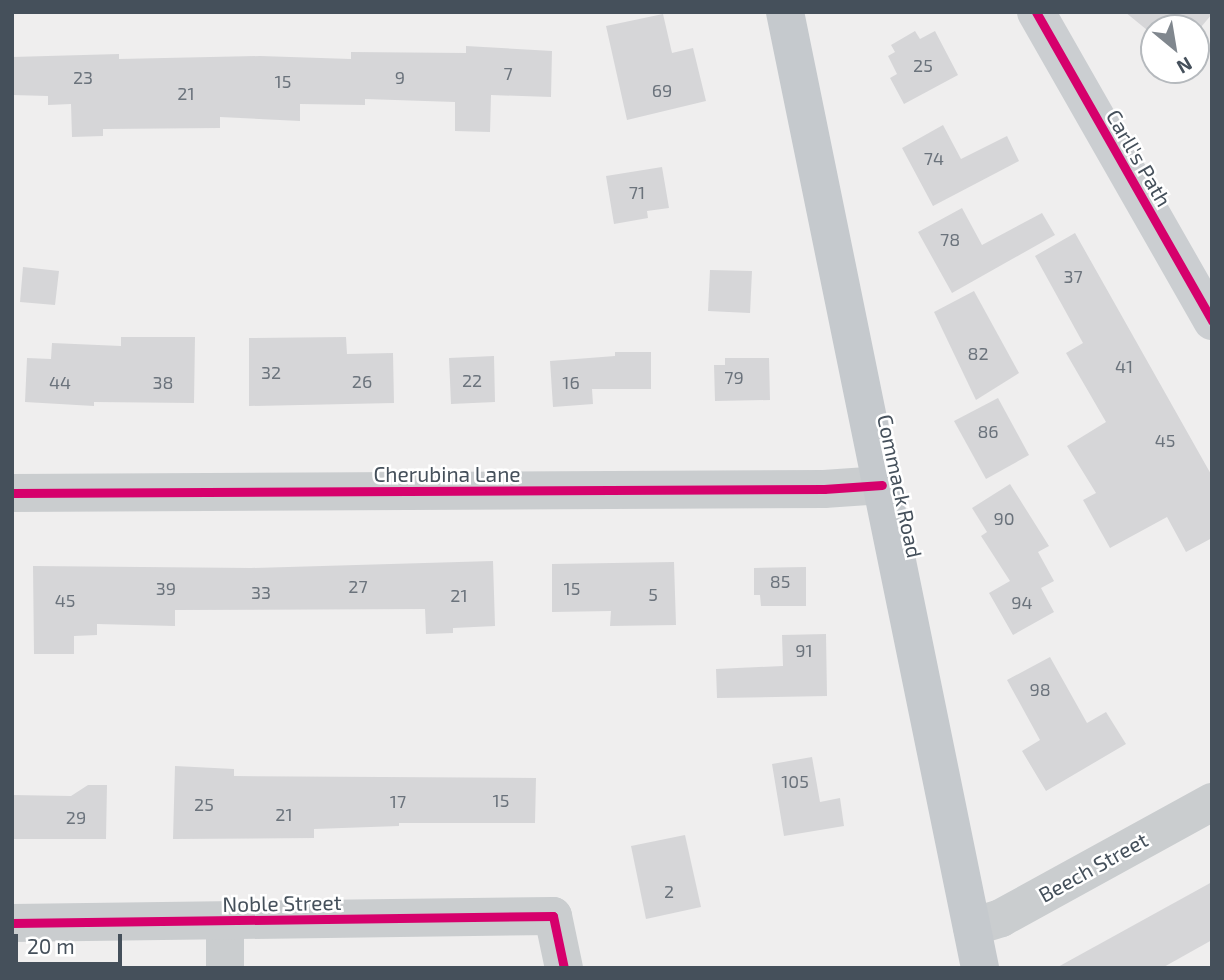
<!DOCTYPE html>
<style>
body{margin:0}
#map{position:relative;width:1224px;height:980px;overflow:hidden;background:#efeeee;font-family:"Exo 2",sans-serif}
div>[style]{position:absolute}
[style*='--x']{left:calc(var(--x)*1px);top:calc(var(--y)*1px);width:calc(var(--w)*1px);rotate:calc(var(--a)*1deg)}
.building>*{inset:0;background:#d6d6d8}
.street>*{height:38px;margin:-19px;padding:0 19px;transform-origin:19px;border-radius:19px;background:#cacdcf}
.secondary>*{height:38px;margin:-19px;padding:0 19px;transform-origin:19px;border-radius:19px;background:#cbced1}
.primary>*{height:38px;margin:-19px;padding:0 19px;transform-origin:19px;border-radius:19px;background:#c5c9cd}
.cycleway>*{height:9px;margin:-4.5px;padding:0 4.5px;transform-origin:4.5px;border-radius:4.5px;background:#d6006c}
span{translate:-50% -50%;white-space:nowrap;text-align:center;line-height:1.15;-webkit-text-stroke:5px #fff;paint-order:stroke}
.number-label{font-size:18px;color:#6b737c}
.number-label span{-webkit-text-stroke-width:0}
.street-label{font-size:21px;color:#45505b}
.frame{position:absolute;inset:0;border:14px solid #45505b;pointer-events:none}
.north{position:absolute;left:1140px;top:14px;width:70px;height:70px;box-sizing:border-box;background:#fff;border:2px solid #b5b9bd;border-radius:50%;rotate:150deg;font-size:19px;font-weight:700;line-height:28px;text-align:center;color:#45505b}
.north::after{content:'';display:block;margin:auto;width:24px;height:32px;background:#80878e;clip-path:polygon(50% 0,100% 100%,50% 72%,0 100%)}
.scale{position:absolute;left:14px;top:934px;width:108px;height:32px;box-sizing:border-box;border:4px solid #45505b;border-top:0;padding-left:9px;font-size:21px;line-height:24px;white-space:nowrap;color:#45505b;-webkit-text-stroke:5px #fff;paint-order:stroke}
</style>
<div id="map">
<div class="building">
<div style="clip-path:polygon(1125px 12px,1212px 12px,1212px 14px,1196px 33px,1196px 28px,1154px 28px,1154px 48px,1146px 41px,1152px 34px)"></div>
<div style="clip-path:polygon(663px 14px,672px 53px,693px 48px,706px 101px,627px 120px,606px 26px)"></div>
<div style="clip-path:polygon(915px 31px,920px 39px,935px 31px,958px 75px,904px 104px,890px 78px,897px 74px,888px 56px,895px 52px,891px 45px)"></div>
<div style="clip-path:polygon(466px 46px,552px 51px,551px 97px,491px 95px,490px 132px,455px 131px,455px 102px,365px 99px,365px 105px,300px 104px,300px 121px,220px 117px,220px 128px,103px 129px,103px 136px,72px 137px,71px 104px,48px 105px,48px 96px,12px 95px,12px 57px,119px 54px,119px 59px,260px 56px,351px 59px,351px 52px,466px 53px)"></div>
<div style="clip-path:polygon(943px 125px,961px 159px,1007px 136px,1019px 161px,933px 206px,902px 148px)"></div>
<div style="clip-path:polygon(662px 167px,669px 208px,647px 211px,648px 218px,614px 224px,606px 176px)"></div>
<div style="clip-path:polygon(962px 208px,982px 245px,1042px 213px,1055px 235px,952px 293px,918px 232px)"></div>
<div style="clip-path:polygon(1075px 233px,1212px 476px,1212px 538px,1186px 552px,1167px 517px,1110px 548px,1083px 500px,1096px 493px,1067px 446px,1106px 422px,1066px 353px,1083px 343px,1035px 256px)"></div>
<div style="clip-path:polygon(23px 267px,59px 271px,55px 305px,20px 302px)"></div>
<div style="clip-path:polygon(710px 270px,752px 271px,750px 313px,708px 311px)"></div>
<div style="clip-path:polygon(974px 291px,1019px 373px,976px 400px,934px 312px)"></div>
<div style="clip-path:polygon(121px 337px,195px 337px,194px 403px,94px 402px,94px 406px,25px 402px,27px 358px,51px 359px,52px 343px,121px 346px)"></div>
<div style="clip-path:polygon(346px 337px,347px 354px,393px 353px,394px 403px,249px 406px,249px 338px)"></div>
<div style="clip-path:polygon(615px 352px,651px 352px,651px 389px,592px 389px,593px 404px,553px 407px,550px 361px,615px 356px)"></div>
<div style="clip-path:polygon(494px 356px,495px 402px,451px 404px,449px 358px)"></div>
<div style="clip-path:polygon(725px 358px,769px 358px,770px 400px,715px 401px,714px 365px,725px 365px)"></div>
<div style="clip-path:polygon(998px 398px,1029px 455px,986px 479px,954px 421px)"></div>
<div style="clip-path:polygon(1010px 484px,1049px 546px,1038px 552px,1054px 581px,1041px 588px,1054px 612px,1013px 635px,989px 593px,1010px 581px,981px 536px,987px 532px,972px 508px)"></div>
<div style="clip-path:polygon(493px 561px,495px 626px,453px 628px,453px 633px,426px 634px,425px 609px,175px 610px,175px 626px,97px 624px,97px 635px,74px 636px,74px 654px,34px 654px,33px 566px,251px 568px)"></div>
<div style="clip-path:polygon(674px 562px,676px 625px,610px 626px,611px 611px,552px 612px,552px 564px)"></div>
<div style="clip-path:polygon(806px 567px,806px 606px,761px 606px,760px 595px,754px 595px,754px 568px)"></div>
<div style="clip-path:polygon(826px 634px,827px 696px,717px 698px,716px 669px,783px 666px,782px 635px)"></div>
<div style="clip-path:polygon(1050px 657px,1087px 723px,1106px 712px,1126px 744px,1046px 791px,1022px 751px,1040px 740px,1007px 680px)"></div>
<div style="clip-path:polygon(812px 757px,820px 802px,840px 798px,844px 826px,784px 836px,772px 764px)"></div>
<div style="clip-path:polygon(175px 766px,234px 769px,234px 776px,536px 778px,535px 823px,399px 823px,399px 826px,314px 829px,314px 838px,173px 839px)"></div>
<div style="clip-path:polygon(88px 785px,107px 785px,106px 839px,12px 839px,12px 795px,71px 796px)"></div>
<div style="clip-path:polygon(685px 835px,701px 907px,646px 919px,631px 846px)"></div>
<div style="clip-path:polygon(1212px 882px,1212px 940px,1162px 968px,1056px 968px)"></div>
</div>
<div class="street">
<div style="--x:12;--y:493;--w:812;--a:-0.28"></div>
<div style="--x:824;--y:489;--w:58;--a:-3.9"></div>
<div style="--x:225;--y:921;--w:47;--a:90"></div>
<div style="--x:12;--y:923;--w:541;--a:-0.74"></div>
<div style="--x:553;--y:916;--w:53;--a:78.1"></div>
<div style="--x:972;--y:927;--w:30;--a:-17"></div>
<div style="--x:1001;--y:918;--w:241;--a:-28.8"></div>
</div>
<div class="secondary">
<div style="--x:1036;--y:12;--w:356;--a:60.3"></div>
</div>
<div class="primary">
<div style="--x:785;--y:12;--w:976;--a:78.47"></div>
</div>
<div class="cycleway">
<div style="--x:1036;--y:12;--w:356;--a:60.3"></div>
<div style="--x:12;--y:493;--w:812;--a:-0.28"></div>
<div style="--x:824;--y:489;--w:58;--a:-3.9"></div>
<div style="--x:12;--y:923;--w:541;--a:-0.74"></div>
<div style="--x:553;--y:916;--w:53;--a:78.1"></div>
</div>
<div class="number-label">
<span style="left:923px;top:65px">25</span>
<span style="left:508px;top:73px">7</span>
<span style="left:83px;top:77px">23</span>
<span style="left:400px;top:77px">9</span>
<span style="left:283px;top:81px">15</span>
<span style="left:662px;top:90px">69</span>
<span style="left:186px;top:93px">21</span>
<span style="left:934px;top:158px">74</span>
<span style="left:637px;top:192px">71</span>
<span style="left:950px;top:239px">78</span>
<span style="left:1073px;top:276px">37</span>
<span style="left:978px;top:353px">82</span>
<span style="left:1124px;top:366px">41</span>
<span style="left:271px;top:372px">32</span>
<span style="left:734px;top:377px">79</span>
<span style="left:472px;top:380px">22</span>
<span style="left:362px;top:381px">26</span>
<span style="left:60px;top:382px">44</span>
<span style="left:163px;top:382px">38</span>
<span style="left:571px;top:382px">16</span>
<span style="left:988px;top:431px">86</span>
<span style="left:1165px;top:440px">45</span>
<span style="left:1004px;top:518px">90</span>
<span style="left:780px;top:581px">85</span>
<span style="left:358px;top:586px">27</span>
<span style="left:166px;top:588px">39</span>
<span style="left:572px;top:588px">15</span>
<span style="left:261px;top:592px">33</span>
<span style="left:653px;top:594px">5</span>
<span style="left:459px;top:595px">21</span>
<span style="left:65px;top:600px">45</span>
<span style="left:1022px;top:602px">94</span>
<span style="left:804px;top:650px">91</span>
<span style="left:1040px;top:689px">98</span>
<span style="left:795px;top:781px">105</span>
<span style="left:501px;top:800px">15</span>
<span style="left:398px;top:801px">17</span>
<span style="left:204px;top:804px">25</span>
<span style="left:284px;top:814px">21</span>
<span style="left:76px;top:817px">29</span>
<span style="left:669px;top:891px">2</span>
</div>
<div class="street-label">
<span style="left:1139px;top:158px;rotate:60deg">Carll's Path</span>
<span style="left:447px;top:474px">Cherubina Lane</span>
<span style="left:900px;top:486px;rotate:78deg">Commack Road</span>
<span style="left:1093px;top:867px;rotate:-29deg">Beech Street</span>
<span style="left:282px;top:903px;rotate:-1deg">Noble Street</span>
</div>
<div class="frame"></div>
<div class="north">N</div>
<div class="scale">20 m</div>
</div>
